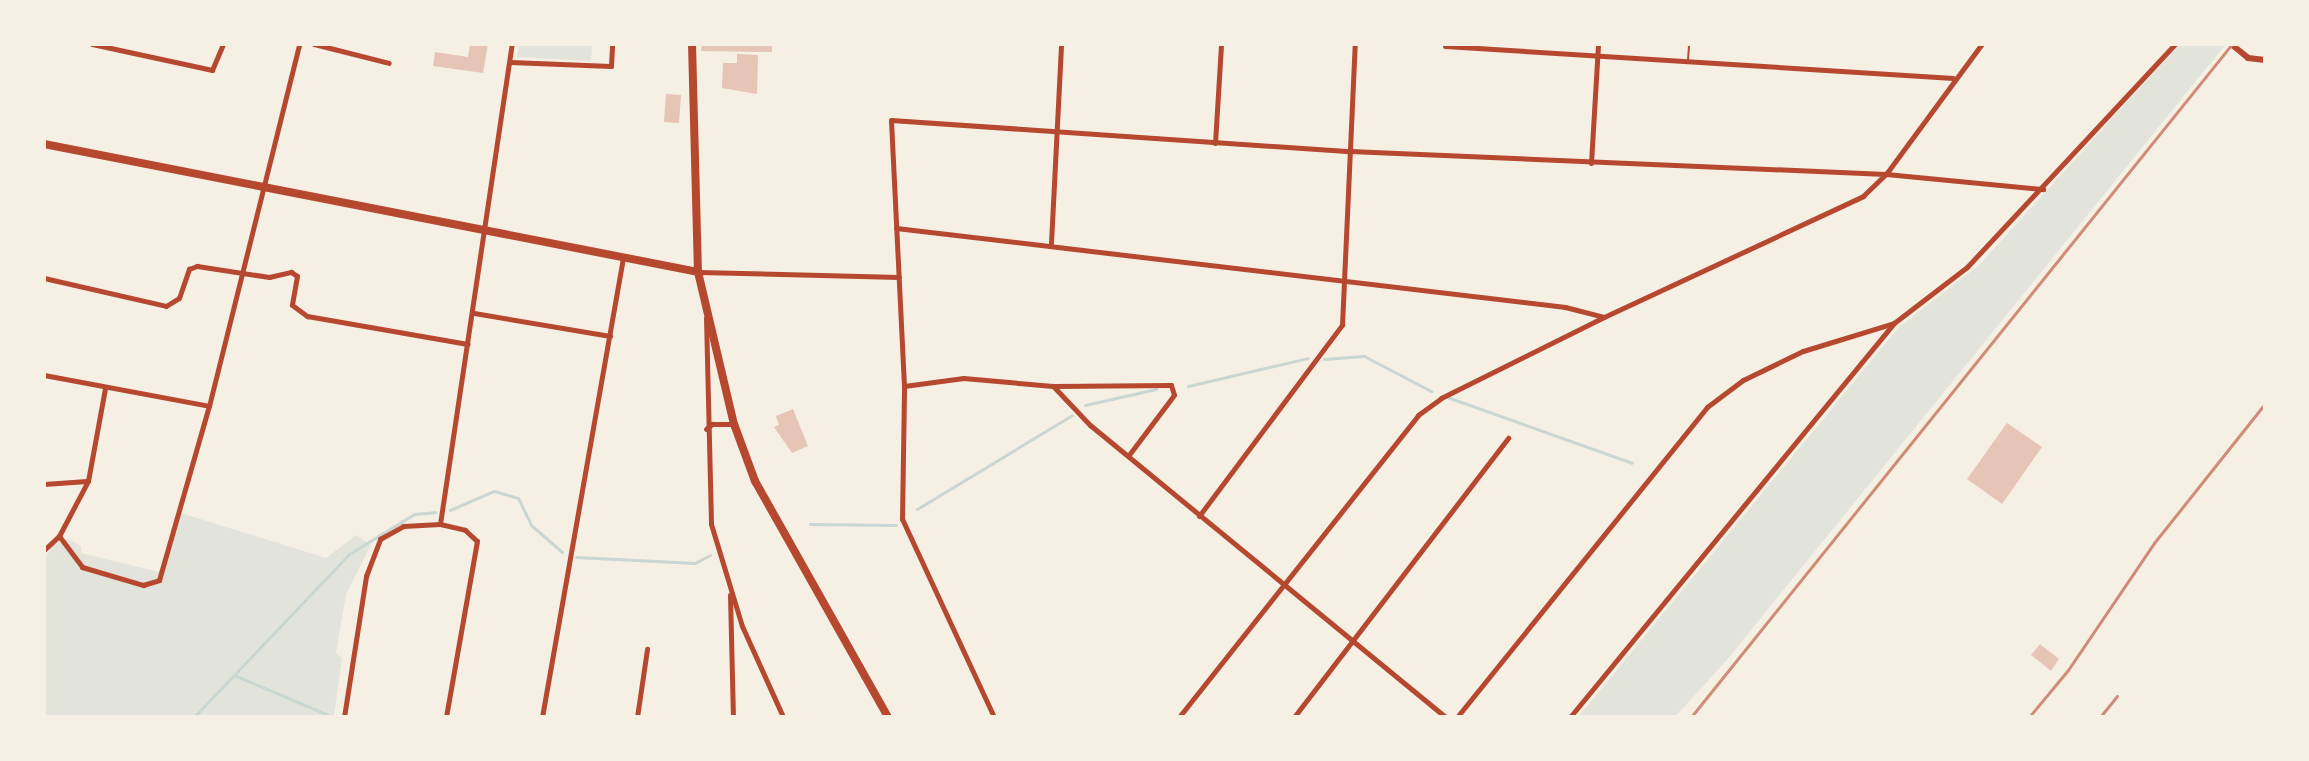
<!DOCTYPE html>
<style>
body{margin:0}
#map{position:relative;width:2309px;height:761px;overflow:hidden;background:#f6efe4;font-family:Lora,serif}
div>[style]{position:absolute}
[style*='--x']{left:calc(var(--x)*1px);top:calc(var(--y)*1px);width:calc(var(--w)*1px);rotate:calc(var(--a)*1deg)}
.green>*{inset:0;background:#e2e4dc}
.stream>*{height:3px;margin:-1.5px;padding:0 1.5px;transform-origin:1.5px;border-radius:1.5px;background:#c9d6d2}
.building>*{inset:0;background:#e6c5b7}
.service>*{height:2px;margin:-1px;padding:0 1px;transform-origin:1px;border-radius:1px;background:#b5482f}
.minor>*{height:5px;margin:-2.5px;padding:0 2.5px;transform-origin:2.5px;border-radius:2.5px;background:#b5482f}
.tertiary>*{height:6px;margin:-3px;padding:0 3px;transform-origin:3px;border-radius:3px;background:#b5482f}
.primary>*{height:8px;margin:-4px;padding:0 4px;transform-origin:4px;border-radius:4px;background:#b5482f}
.rail>*{height:3px;margin:-1.5px;padding:0 1.5px;transform-origin:1.5px;border-radius:1.5px;background:#cf8b77}
span{translate:-50% -50%;white-space:nowrap;text-align:center;line-height:1.15;-webkit-text-stroke:8px #f6efe4;paint-order:stroke}
.frame{position:absolute;inset:0;border:46px solid #f6efe4;pointer-events:none}
</style>
<div id="map">
<div class="green">
<div style="clip-path:polygon(519px 44px,592px 44px,591px 61px,517px 57px)"></div>
<div style="clip-path:polygon(2180px 44px,2226px 44px,1726px 661px,1675px 717px,1578px 717px,1898px 328px,1979px 265px)"></div>
<div style="clip-path:polygon(178px 512px,326px 558px,356px 535px,371px 545px,346px 594px,336px 653px,342px 658px,334px 717px,44px 717px,44px 562px,52px 546px,68px 539px,81px 546px,81px 553px,159px 572px)"></div>
</div>
<div class="stream">
<div style="--x:1324;--y:359;--w:40;--a:-4.3"></div>
<div style="--x:1364;--y:356;--w:76;--a:27.6"></div>
<div style="--x:1188;--y:386;--w:123;--a:-13.1"></div>
<div style="--x:1447;--y:397;--w:196;--a:19.6"></div>
<div style="--x:1085;--y:405;--w:73;--a:-12.7"></div>
<div style="--x:917;--y:509;--w:181;--a:-31.2"></div>
<div style="--x:450;--y:510;--w:48;--a:-23.4"></div>
<div style="--x:494;--y:491;--w:25;--a:16"></div>
<div style="--x:518;--y:498;--w:30;--a:64"></div>
<div style="--x:531;--y:525;--w:41;--a:41.1"></div>
<div style="--x:810;--y:524;--w:86;--a:0.7"></div>
<div style="--x:576;--y:557;--w:119;--a:2.9"></div>
<div style="--x:695;--y:563;--w:17;--a:-28"></div>
<div style="--x:234;--y:675;--w:108;--a:23"></div>
<div style="--x:194;--y:717;--w:225;--a:-46.4"></div>
<div style="--x:349;--y:554;--w:76;--a:-31.6"></div>
<div style="--x:414;--y:514;--w:21;--a:-5"></div>
</div>
<div class="building">
<div style="clip-path:polygon(470px 44px,488px 44px,483px 73px,433px 66px,435px 52px,468px 57px)"></div>
<div style="clip-path:polygon(702px 44px,772px 44px,772px 52px,701px 51px)"></div>
<div style="clip-path:polygon(737px 54px,758px 55px,757px 94px,722px 88px,723px 63px,737px 63px)"></div>
<div style="clip-path:polygon(666px 94px,681px 95px,679px 123px,664px 122px)"></div>
<div style="clip-path:polygon(793px 409px,808px 446px,792px 453px,774px 427px,779px 425px,776px 416px)"></div>
<div style="clip-path:polygon(2007px 423px,2042px 447px,2002px 504px,1967px 479px)"></div>
<div style="clip-path:polygon(2040px 644px,2059px 659px,2051px 671px,2031px 655px)"></div>
</div>
<div class="service">
<div style="--x:1688;--y:60;--w:16;--a:-86"></div>
</div>
<div class="minor">
<div style="--x:92;--y:44;--w:123;--a:12.2"></div>
<div style="--x:212;--y:70;--w:28;--a:-67"></div>
<div style="--x:314;--y:44;--w:77;--a:14.2"></div>
<div style="--x:1445;--y:46;--w:509;--a:3.6"></div>
<div style="--x:510;--y:62;--w:101;--a:2.3"></div>
<div style="--x:611;--y:66;--w:22;--a:-87"></div>
<div style="--x:1215;--y:143;--w:99;--a:-86.5"></div>
<div style="--x:1591;--y:163;--w:119;--a:-86.6"></div>
<div style="--x:896;--y:228;--w:674;--a:6.73"></div>
<div style="--x:1565;--y:307;--w:40;--a:14.4"></div>
<div style="--x:1051;--y:243;--w:199;--a:-87.1"></div>
<div style="--x:698;--y:272;--w:201;--a:1.4"></div>
<div style="--x:44;--y:278;--w:125;--a:12.9"></div>
<div style="--x:166;--y:306;--w:15;--a:-32"></div>
<div style="--x:179;--y:298;--w:31;--a:-71"></div>
<div style="--x:189;--y:269;--w:9;--a:-21"></div>
<div style="--x:197;--y:266;--w:73;--a:8.7"></div>
<div style="--x:269;--y:277;--w:23;--a:-13"></div>
<div style="--x:291;--y:272;--w:7;--a:34"></div>
<div style="--x:297;--y:276;--w:29;--a:100"></div>
<div style="--x:292;--y:305;--w:19;--a:36"></div>
<div style="--x:307;--y:316;--w:163;--a:9.9"></div>
<div style="--x:474;--y:313;--w:138;--a:9.6"></div>
<div style="--x:706;--y:318;--w:206;--a:88.6"></div>
<div style="--x:711;--y:524;--w:107;--a:73.1"></div>
<div style="--x:742;--y:626;--w:100;--a:65.7"></div>
<div style="--x:44;--y:375;--w:168;--a:10.6"></div>
<div style="--x:904;--y:386;--w:60;--a:-7.7"></div>
<div style="--x:963;--y:378;--w:90;--a:5.1"></div>
<div style="--x:1053;--y:386;--w:54;--a:46.5"></div>
<div style="--x:1090;--y:425;--w:460;--a:39.4"></div>
<div style="--x:1054;--y:386;--w:117;--a:-0.5"></div>
<div style="--x:1171;--y:385;--w:10;--a:73"></div>
<div style="--x:1174;--y:395;--w:76;--a:127"></div>
<div style="--x:706;--y:429;--w:8;--a:-40"></div>
<div style="--x:712;--y:424;--w:22;--a:0"></div>
<div style="--x:44;--y:484;--w:43;--a:-4"></div>
<div style="--x:1199;--y:516;--w:239;--a:-53.2"></div>
<div style="--x:1342;--y:325;--w:281;--a:-87.4"></div>
<div style="--x:440;--y:524;--w:485;--a:-81.5"></div>
<div style="--x:59;--y:536;--w:39;--a:53"></div>
<div style="--x:82;--y:567;--w:64;--a:16.4"></div>
<div style="--x:143;--y:585;--w:17;--a:-17"></div>
<div style="--x:159;--y:580;--w:181;--a:-74"></div>
<div style="--x:209;--y:406;--w:373;--a:-76"></div>
<div style="--x:44;--y:550;--w:21;--a:-43"></div>
<div style="--x:59;--y:536;--w:62;--a:-62.2"></div>
<div style="--x:88;--y:481;--w:95;--a:-79.6"></div>
<div style="--x:730;--y:595;--w:122;--a:88.6"></div>
<div style="--x:344;--y:717;--w:143;--a:-81.1"></div>
<div style="--x:366;--y:576;--w:40;--a:-69"></div>
<div style="--x:380;--y:539;--w:26;--a:-29"></div>
<div style="--x:403;--y:526;--w:37;--a:-3"></div>
<div style="--x:440;--y:524;--w:26;--a:13"></div>
<div style="--x:465;--y:530;--w:16;--a:43"></div>
<div style="--x:477;--y:541;--w:179;--a:100"></div>
<div style="--x:542;--y:717;--w:465;--a:-80"></div>
<div style="--x:637;--y:717;--w:69;--a:-81.6"></div>
<div style="--x:994;--y:717;--w:218;--a:-114.9"></div>
<div style="--x:902;--y:519;--w:133;--a:-89.1"></div>
<div style="--x:904;--y:386;--w:266;--a:-92.8"></div>
<div style="--x:891;--y:120;--w:460;--a:3.9"></div>
<div style="--x:1350;--y:151;--w:536;--a:2.46"></div>
<div style="--x:1886;--y:174;--w:158;--a:5.5"></div>
<div style="--x:1179;--y:717;--w:385;--a:-51.6"></div>
<div style="--x:1418;--y:415;--w:29;--a:-36"></div>
<div style="--x:1441;--y:398;--w:182;--a:-26.4"></div>
<div style="--x:1604;--y:317;--w:286;--a:-25"></div>
<div style="--x:1863;--y:196;--w:32;--a:-44"></div>
<div style="--x:1886;--y:174;--w:162;--a:-53.6"></div>
<div style="--x:1294;--y:717;--w:352;--a:-52.5"></div>
<div style="--x:1457;--y:717;--w:398;--a:-51.1"></div>
<div style="--x:1707;--y:407;--w:45;--a:-36.9"></div>
<div style="--x:1743;--y:380;--w:67;--a:-25.8"></div>
<div style="--x:1803;--y:351;--w:95;--a:-17.1"></div>
<div style="--x:1570;--y:717;--w:510;--a:-50.57"></div>
<div style="--x:1894;--y:323;--w:92;--a:-37.5"></div>
<div style="--x:1967;--y:267;--w:305;--a:-47"></div>
</div>
<div class="tertiary">
<div style="--x:2231;--y:44;--w:22;--a:39"></div>
<div style="--x:2248;--y:58;--w:17;--a:7"></div>
</div>
<div class="primary">
<div style="--x:692;--y:44;--w:228;--a:88.5"></div>
<div style="--x:698;--y:272;--w:156;--a:76.7"></div>
<div style="--x:734;--y:424;--w:61;--a:69.8"></div>
<div style="--x:755;--y:481;--w:271;--a:60.6"></div>
<div style="--x:44;--y:144;--w:666;--a:11.07"></div>
</div>
<div class="rail">
<div style="--x:1691;--y:717;--w:863;--a:-51.21"></div>
<div style="--x:2029;--y:717;--w:61;--a:-50.3"></div>
<div style="--x:2068;--y:670;--w:153;--a:-55.9"></div>
<div style="--x:2154;--y:543;--w:175;--a:-51.5"></div>
<div style="--x:2100;--y:717;--w:27;--a:-51"></div>
</div>
<div class="frame"></div>
</div>
